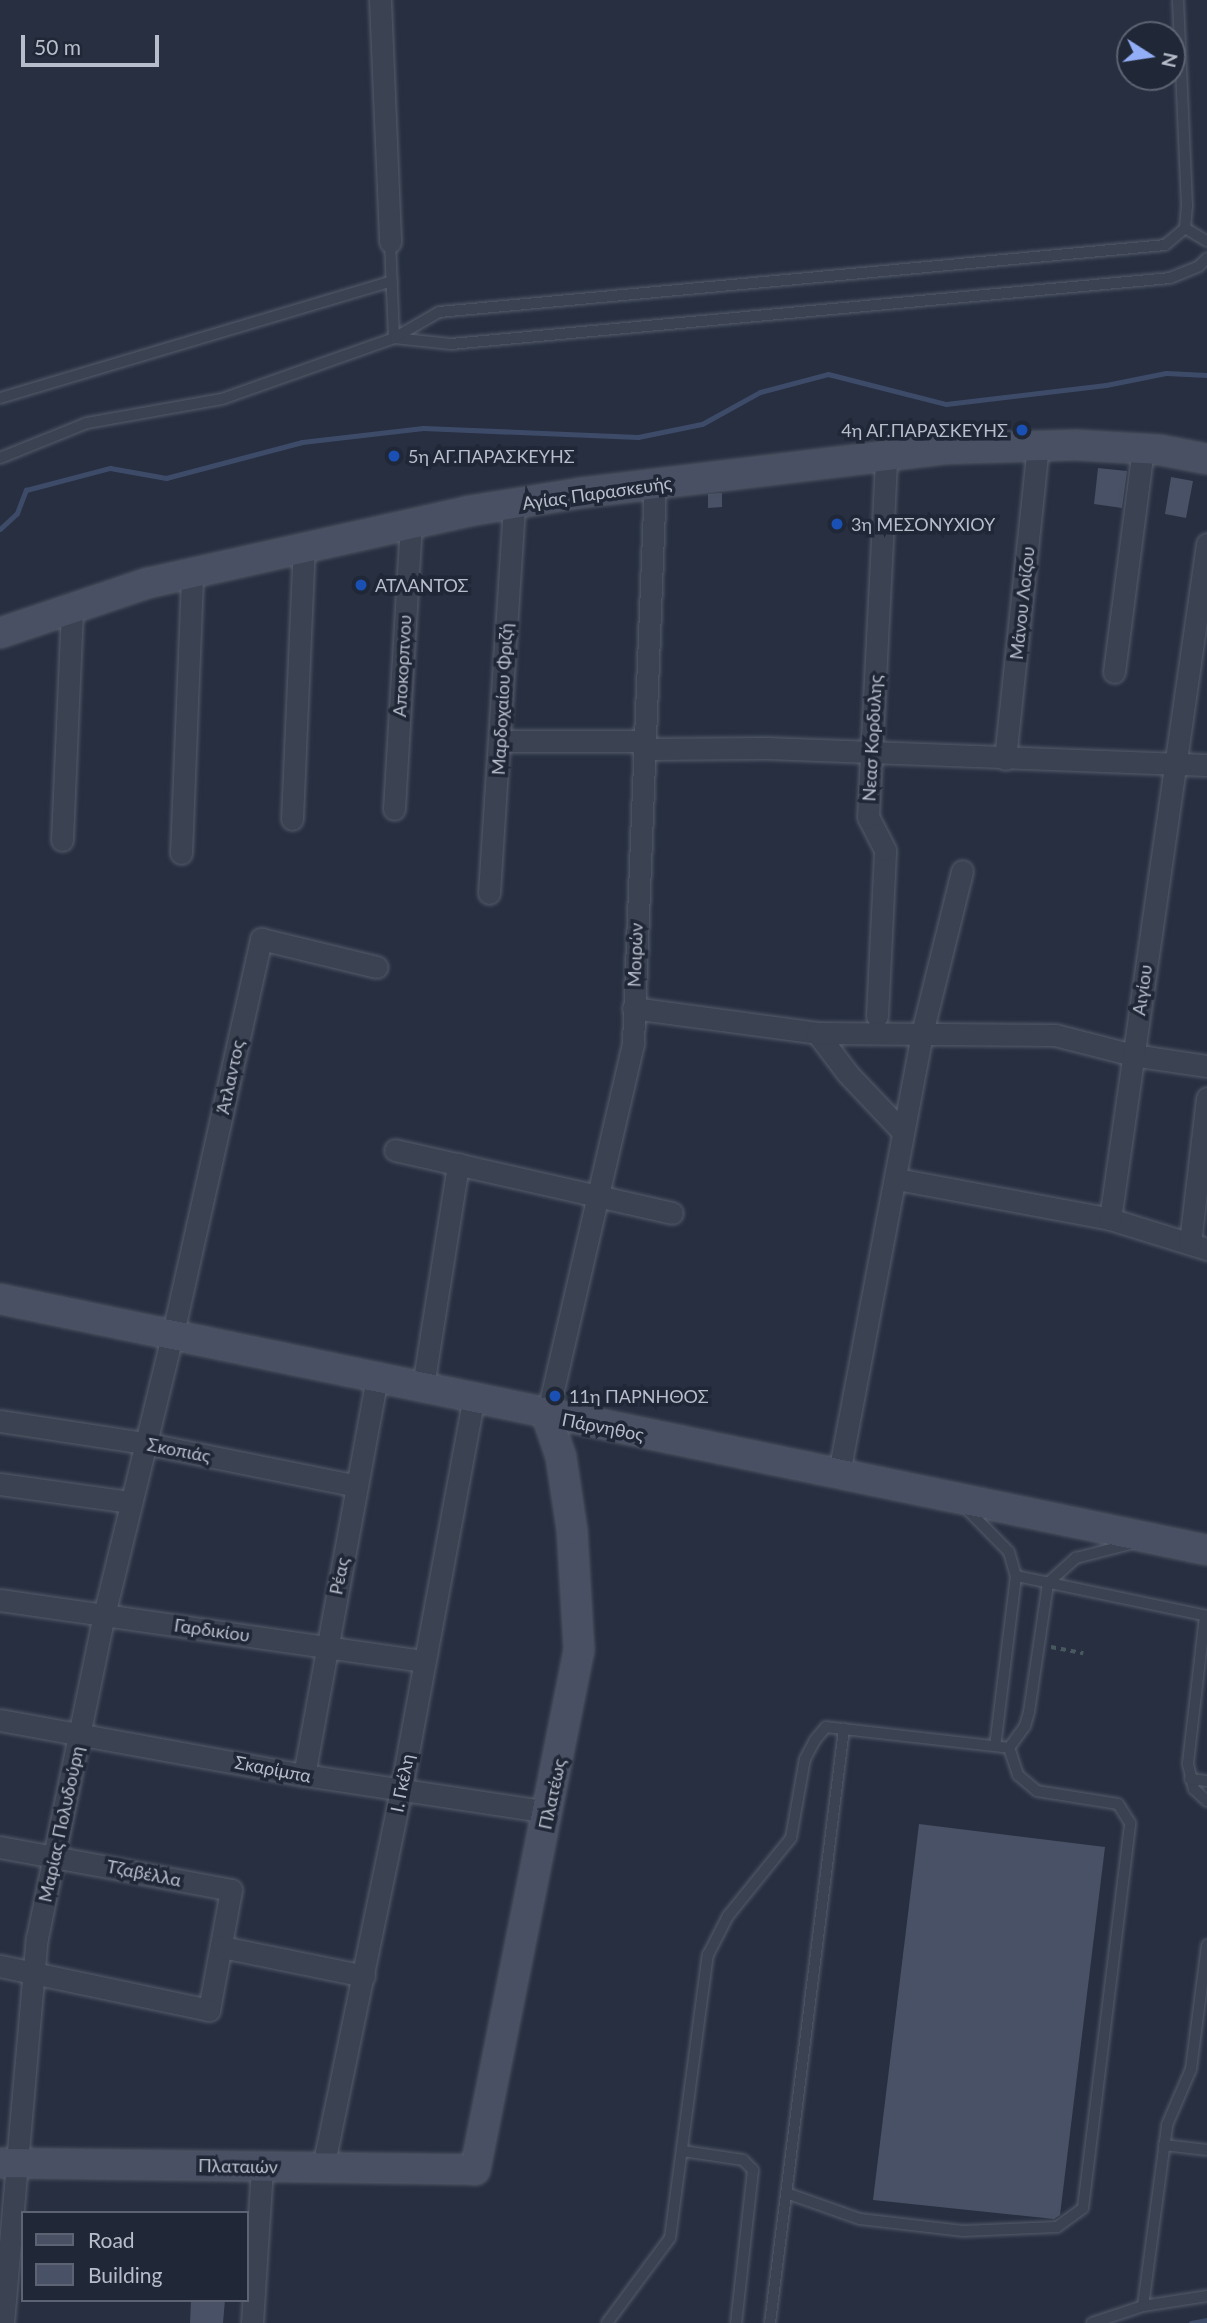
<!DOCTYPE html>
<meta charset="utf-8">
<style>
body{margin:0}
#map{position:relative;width:1207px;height:2323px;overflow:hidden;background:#272f41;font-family:Lato,sans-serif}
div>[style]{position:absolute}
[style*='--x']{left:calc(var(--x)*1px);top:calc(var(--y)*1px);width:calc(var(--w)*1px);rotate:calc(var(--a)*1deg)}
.stream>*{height:5px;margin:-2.5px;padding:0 2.5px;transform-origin:2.5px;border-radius:2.5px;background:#3d4b69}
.building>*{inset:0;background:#485165}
.path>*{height:3.5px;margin-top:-1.75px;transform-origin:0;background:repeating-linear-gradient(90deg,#47595f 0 5px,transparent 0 10px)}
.roads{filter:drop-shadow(0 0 2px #565d6b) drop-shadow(0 0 2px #565d6b)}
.lane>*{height:10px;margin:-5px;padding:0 5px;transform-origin:5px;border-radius:5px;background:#3b4251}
.street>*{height:21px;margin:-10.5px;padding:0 10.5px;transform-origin:10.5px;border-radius:10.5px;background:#3b4251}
.secondary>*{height:28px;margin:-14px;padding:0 14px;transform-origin:14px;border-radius:14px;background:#495064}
.dots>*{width:19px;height:19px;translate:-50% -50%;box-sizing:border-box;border:4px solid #202736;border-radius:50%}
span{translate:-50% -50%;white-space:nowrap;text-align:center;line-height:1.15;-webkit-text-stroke:7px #202736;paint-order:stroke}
.poi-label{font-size:18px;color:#b8bdcb}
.right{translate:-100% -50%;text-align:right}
.left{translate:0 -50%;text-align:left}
.street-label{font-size:18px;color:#b8bdcb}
.legend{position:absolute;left:21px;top:2211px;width:228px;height:91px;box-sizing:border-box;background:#202736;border:2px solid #5d6372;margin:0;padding:9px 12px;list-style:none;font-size:21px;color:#b8bdcb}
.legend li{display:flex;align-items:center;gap:14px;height:35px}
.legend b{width:35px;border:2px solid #5d6372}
.north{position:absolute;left:1116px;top:21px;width:70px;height:70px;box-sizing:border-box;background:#202736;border:2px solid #5d6372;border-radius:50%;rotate:102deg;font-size:19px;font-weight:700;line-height:28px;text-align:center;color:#b8bdcb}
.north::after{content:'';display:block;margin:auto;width:24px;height:32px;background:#92aef6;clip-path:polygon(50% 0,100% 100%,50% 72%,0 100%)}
.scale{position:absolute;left:21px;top:35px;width:138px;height:32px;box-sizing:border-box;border:4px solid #b8bdcb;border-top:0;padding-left:9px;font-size:21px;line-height:24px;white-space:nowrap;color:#b8bdcb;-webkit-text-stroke:5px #202736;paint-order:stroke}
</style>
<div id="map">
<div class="stream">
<div style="--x:0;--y:529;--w:23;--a:-43"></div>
<div style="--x:17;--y:513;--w:25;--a:-69"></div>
<div style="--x:26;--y:490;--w:87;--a:-14.7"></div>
<div style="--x:110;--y:468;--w:57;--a:10.1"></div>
<div style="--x:166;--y:478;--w:141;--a:-14.8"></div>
<div style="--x:302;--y:442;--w:122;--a:-6.6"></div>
<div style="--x:423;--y:428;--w:215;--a:2.4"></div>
<div style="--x:638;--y:437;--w:65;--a:-11.5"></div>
<div style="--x:702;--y:424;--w:66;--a:-28.9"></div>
<div style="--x:760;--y:392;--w:70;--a:-14.8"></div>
<div style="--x:828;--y:374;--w:122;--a:14.3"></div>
<div style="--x:946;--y:404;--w:161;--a:-6.8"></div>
<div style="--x:1106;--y:385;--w:61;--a:-11.3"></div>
<div style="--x:1166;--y:373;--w:41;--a:2.8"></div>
<div style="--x:1191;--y:2323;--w:16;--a:-11"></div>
</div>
<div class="building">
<div style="clip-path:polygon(1098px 468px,1127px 471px,1122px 508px,1094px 504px)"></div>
<div style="clip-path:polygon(1171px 477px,1193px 481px,1186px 518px,1165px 514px)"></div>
<div style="clip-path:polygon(722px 493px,722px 507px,708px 508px,708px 494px)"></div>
<div style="clip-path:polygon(919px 1824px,1105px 1847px,1060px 2215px,1054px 2219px,873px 2200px)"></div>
<div style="clip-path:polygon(191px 2300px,225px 2300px,223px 2323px,190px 2323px)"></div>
</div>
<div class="path">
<div style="--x:1051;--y:1647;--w:33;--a:11"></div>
</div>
<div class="roads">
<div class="lane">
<div style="--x:1185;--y:228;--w:26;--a:31"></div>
<div style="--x:390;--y:242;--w:96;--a:87.6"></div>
<div style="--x:394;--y:338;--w:57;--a:6"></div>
<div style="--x:451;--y:344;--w:722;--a:-5.24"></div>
<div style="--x:1170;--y:278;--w:31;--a:-22"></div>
<div style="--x:1199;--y:266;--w:11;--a:-45"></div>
<div style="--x:0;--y:398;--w:409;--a:-16.6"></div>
<div style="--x:0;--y:458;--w:94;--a:-21.9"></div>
<div style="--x:87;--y:423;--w:137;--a:-10.1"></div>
<div style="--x:222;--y:399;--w:182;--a:-19.5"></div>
<div style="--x:394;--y:338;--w:52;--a:-30"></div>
<div style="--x:439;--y:312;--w:729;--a:-5.27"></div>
<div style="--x:1165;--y:245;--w:26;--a:-40"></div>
<div style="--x:1185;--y:228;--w:22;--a:-85"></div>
<div style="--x:1187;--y:206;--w:206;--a:-92.5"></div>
<div style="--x:964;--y:1506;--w:64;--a:45.6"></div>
<div style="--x:1009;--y:1552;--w:25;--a:74"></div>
<div style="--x:1016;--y:1576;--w:171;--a:97"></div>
<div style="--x:1016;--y:1576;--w:195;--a:11.8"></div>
<div style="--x:1205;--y:1616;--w:149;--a:96.6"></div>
<div style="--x:1188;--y:1764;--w:26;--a:77"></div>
<div style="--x:1194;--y:1789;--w:18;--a:43"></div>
<div style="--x:1009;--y:1748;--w:27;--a:-54"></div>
<div style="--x:1025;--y:1726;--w:15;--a:-74"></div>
<div style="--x:1029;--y:1712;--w:130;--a:-81.6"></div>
<div style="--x:1048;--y:1583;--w:38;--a:-42"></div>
<div style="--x:1076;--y:1558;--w:60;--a:-14.5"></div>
<div style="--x:1190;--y:1779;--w:17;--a:7"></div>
<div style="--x:1164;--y:2145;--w:43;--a:6.6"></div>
<div style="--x:683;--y:2151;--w:61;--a:8.5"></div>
<div style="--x:743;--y:2160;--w:14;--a:45"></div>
<div style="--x:753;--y:2170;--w:154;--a:96.3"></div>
<div style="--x:789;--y:2194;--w:75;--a:19.4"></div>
<div style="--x:860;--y:2219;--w:104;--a:6.6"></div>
<div style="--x:963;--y:2231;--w:94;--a:-2.4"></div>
<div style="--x:1057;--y:2227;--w:32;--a:-36"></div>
<div style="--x:1083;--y:2208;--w:388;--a:-83"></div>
<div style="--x:1130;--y:1823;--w:22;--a:-122"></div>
<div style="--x:1118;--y:1804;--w:82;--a:-170.9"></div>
<div style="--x:1037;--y:1791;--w:25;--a:-140"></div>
<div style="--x:1018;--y:1775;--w:28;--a:-108"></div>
<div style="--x:1143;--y:2306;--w:183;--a:-82.4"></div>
<div style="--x:1167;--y:2125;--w:61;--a:-66.8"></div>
<div style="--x:1191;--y:2069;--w:125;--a:-82.6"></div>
<div style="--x:607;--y:2323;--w:106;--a:-53.5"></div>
<div style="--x:670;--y:2238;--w:286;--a:-82.4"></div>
<div style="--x:708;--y:1955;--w:44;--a:-62.9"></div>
<div style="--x:728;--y:1916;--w:100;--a:-51.1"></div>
<div style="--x:791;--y:1838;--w:80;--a:-80"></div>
<div style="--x:805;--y:1759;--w:21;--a:-62"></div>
<div style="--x:815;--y:1740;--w:17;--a:-50"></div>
<div style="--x:826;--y:1727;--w:184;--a:6.5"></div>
<div style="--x:770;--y:2323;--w:599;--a:-82.9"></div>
<div style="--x:1092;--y:2323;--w:54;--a:-18.4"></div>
<div style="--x:1143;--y:2306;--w:65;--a:-8.9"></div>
</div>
<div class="street">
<div style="--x:380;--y:0;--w:242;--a:87.6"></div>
<div style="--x:1114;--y:672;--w:225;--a:-82.6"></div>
<div style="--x:500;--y:741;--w:144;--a:0"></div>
<div style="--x:643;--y:749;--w:124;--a:-0.5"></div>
<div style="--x:767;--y:748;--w:440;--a:2.2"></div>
<div style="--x:1005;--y:759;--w:315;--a:-84"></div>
<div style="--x:394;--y:809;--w:287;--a:-86.6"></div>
<div style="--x:292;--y:819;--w:270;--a:-87.5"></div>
<div style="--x:62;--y:840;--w:232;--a:-87.5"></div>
<div style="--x:181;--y:853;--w:279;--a:-87.7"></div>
<div style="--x:489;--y:893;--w:390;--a:-86.3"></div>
<div style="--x:633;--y:1008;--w:186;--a:7.7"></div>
<div style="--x:817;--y:1033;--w:51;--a:52.9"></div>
<div style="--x:848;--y:1074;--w:79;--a:46.5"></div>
<div style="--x:877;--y:1016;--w:166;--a:-87.2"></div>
<div style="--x:885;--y:850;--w:37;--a:-117"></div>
<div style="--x:868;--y:817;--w:360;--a:-87.1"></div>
<div style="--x:817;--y:1033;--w:238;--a:0.5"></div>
<div style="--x:1055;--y:1035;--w:81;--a:14.4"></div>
<div style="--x:1133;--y:1055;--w:75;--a:8.5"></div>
<div style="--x:395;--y:1150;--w:284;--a:12.8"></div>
<div style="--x:897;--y:1179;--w:217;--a:10.6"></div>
<div style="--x:1110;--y:1219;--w:102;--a:17.2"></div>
<div style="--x:1110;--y:1219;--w:682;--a:-81.82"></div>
<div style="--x:1190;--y:1243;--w:146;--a:-83.3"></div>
<div style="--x:423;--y:1386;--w:225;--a:-81"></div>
<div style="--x:547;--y:1416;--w:383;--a:-77"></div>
<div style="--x:633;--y:1043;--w:559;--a:-87.75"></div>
<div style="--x:0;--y:1421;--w:146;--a:8.7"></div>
<div style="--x:144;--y:1443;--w:217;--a:11.4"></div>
<div style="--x:839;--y:1473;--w:444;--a:-79.3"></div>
<div style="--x:921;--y:1037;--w:171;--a:-76.1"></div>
<div style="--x:0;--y:1484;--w:130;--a:7.9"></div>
<div style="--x:0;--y:1600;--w:428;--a:8.2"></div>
<div style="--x:0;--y:1720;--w:309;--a:10.3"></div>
<div style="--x:304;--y:1775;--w:247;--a:8.6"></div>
<div style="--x:304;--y:1775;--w:405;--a:-79.6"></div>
<div style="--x:0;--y:1847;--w:235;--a:10.5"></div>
<div style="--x:231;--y:1890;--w:122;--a:100.4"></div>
<div style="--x:209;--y:2010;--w:214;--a:-168.1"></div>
<div style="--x:222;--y:1947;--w:145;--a:11.5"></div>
<div style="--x:323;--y:2167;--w:385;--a:-78.3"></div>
<div style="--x:401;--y:1790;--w:400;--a:-79.5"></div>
<div style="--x:3;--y:2323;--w:386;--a:-85"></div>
<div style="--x:37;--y:1938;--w:330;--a:-78.3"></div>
<div style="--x:104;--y:1615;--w:290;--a:-76.3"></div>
<div style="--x:173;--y:1333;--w:404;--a:-77.4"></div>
<div style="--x:261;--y:939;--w:119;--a:13.6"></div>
<div style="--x:252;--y:2323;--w:156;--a:-86.3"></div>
</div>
<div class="secondary">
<div style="--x:0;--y:633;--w:156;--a:-18.7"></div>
<div style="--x:148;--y:583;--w:329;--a:-12.6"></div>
<div style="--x:469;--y:511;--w:113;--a:-9.1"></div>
<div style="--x:581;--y:493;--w:364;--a:-6.9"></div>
<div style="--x:942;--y:449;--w:134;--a:-1.7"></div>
<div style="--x:1076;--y:445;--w:84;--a:3.4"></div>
<div style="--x:1160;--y:450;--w:48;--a:10.8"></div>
<div style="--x:0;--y:1299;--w:1233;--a:11.75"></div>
<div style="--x:0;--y:2163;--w:475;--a:0.8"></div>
<div style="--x:475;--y:2170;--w:530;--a:-78.69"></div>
<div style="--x:579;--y:1650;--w:120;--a:-93.3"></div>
<div style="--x:572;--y:1530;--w:74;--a:-98.6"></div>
<div style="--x:561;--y:1457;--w:43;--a:-108.9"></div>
</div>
</div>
<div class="dots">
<div style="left:1022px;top:430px;background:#1a4fb4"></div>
<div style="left:394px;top:456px;background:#1a4fb4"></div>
<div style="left:837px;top:524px;background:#1a4fb4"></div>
<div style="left:361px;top:585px;background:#1a4fb4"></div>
<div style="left:555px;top:1396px;background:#1a4fb4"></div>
</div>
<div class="poi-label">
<span class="right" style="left:1008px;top:430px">4η ΑΓ.ΠΑΡΑΣΚΕΥΗΣ</span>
<span class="left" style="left:408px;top:456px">5η ΑΓ.ΠΑΡΑΣΚΕΥΗΣ</span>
<span class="left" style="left:851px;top:524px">3η ΜΕΣΟΝΥΧΙΟΥ</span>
<span class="left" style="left:375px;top:585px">ΑΤΛΑΝΤΟΣ</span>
<span class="left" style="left:569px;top:1396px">11η ΠΑΡΝΗΘΟΣ</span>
</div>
<div class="street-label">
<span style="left:597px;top:493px;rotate:-8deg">Αγίας Παρασκευής</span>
<span style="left:1022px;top:603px;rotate:-84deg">Μάνου Λοίζου</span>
<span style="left:402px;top:666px;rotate:-87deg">Αποκορπνου</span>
<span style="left:502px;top:699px;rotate:-87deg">Μαρδοχαίου Φριζή</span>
<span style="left:872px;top:738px;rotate:-87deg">Νεασ Κορδυλης</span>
<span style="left:635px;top:955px;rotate:-88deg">Μοιρών</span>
<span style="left:1142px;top:990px;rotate:-82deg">Αιγίου</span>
<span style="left:230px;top:1077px;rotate:-78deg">Άτλαντος</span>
<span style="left:603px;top:1427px;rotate:11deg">Πάρνηθος</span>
<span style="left:179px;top:1450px;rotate:11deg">Σκοπιάς</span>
<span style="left:339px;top:1576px;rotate:-79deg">Ρέας</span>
<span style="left:212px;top:1630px;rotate:8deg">Γαρδικίου</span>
<span style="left:273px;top:1769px;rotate:11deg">Σκαρίμπα</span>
<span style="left:402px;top:1783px;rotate:-79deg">Ι. Γκέλη</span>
<span style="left:552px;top:1794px;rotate:-78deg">Πλατέως</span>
<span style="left:61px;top:1824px;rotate:-78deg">Μαρίας Πολυδούρη</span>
<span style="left:144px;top:1873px;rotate:11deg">Τζαβέλλα</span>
<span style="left:238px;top:2166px;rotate:1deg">Πλαταιών</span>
</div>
<ul class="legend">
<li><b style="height:9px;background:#495064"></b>Road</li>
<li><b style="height:19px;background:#485165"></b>Building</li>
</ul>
<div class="north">N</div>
<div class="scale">50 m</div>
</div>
